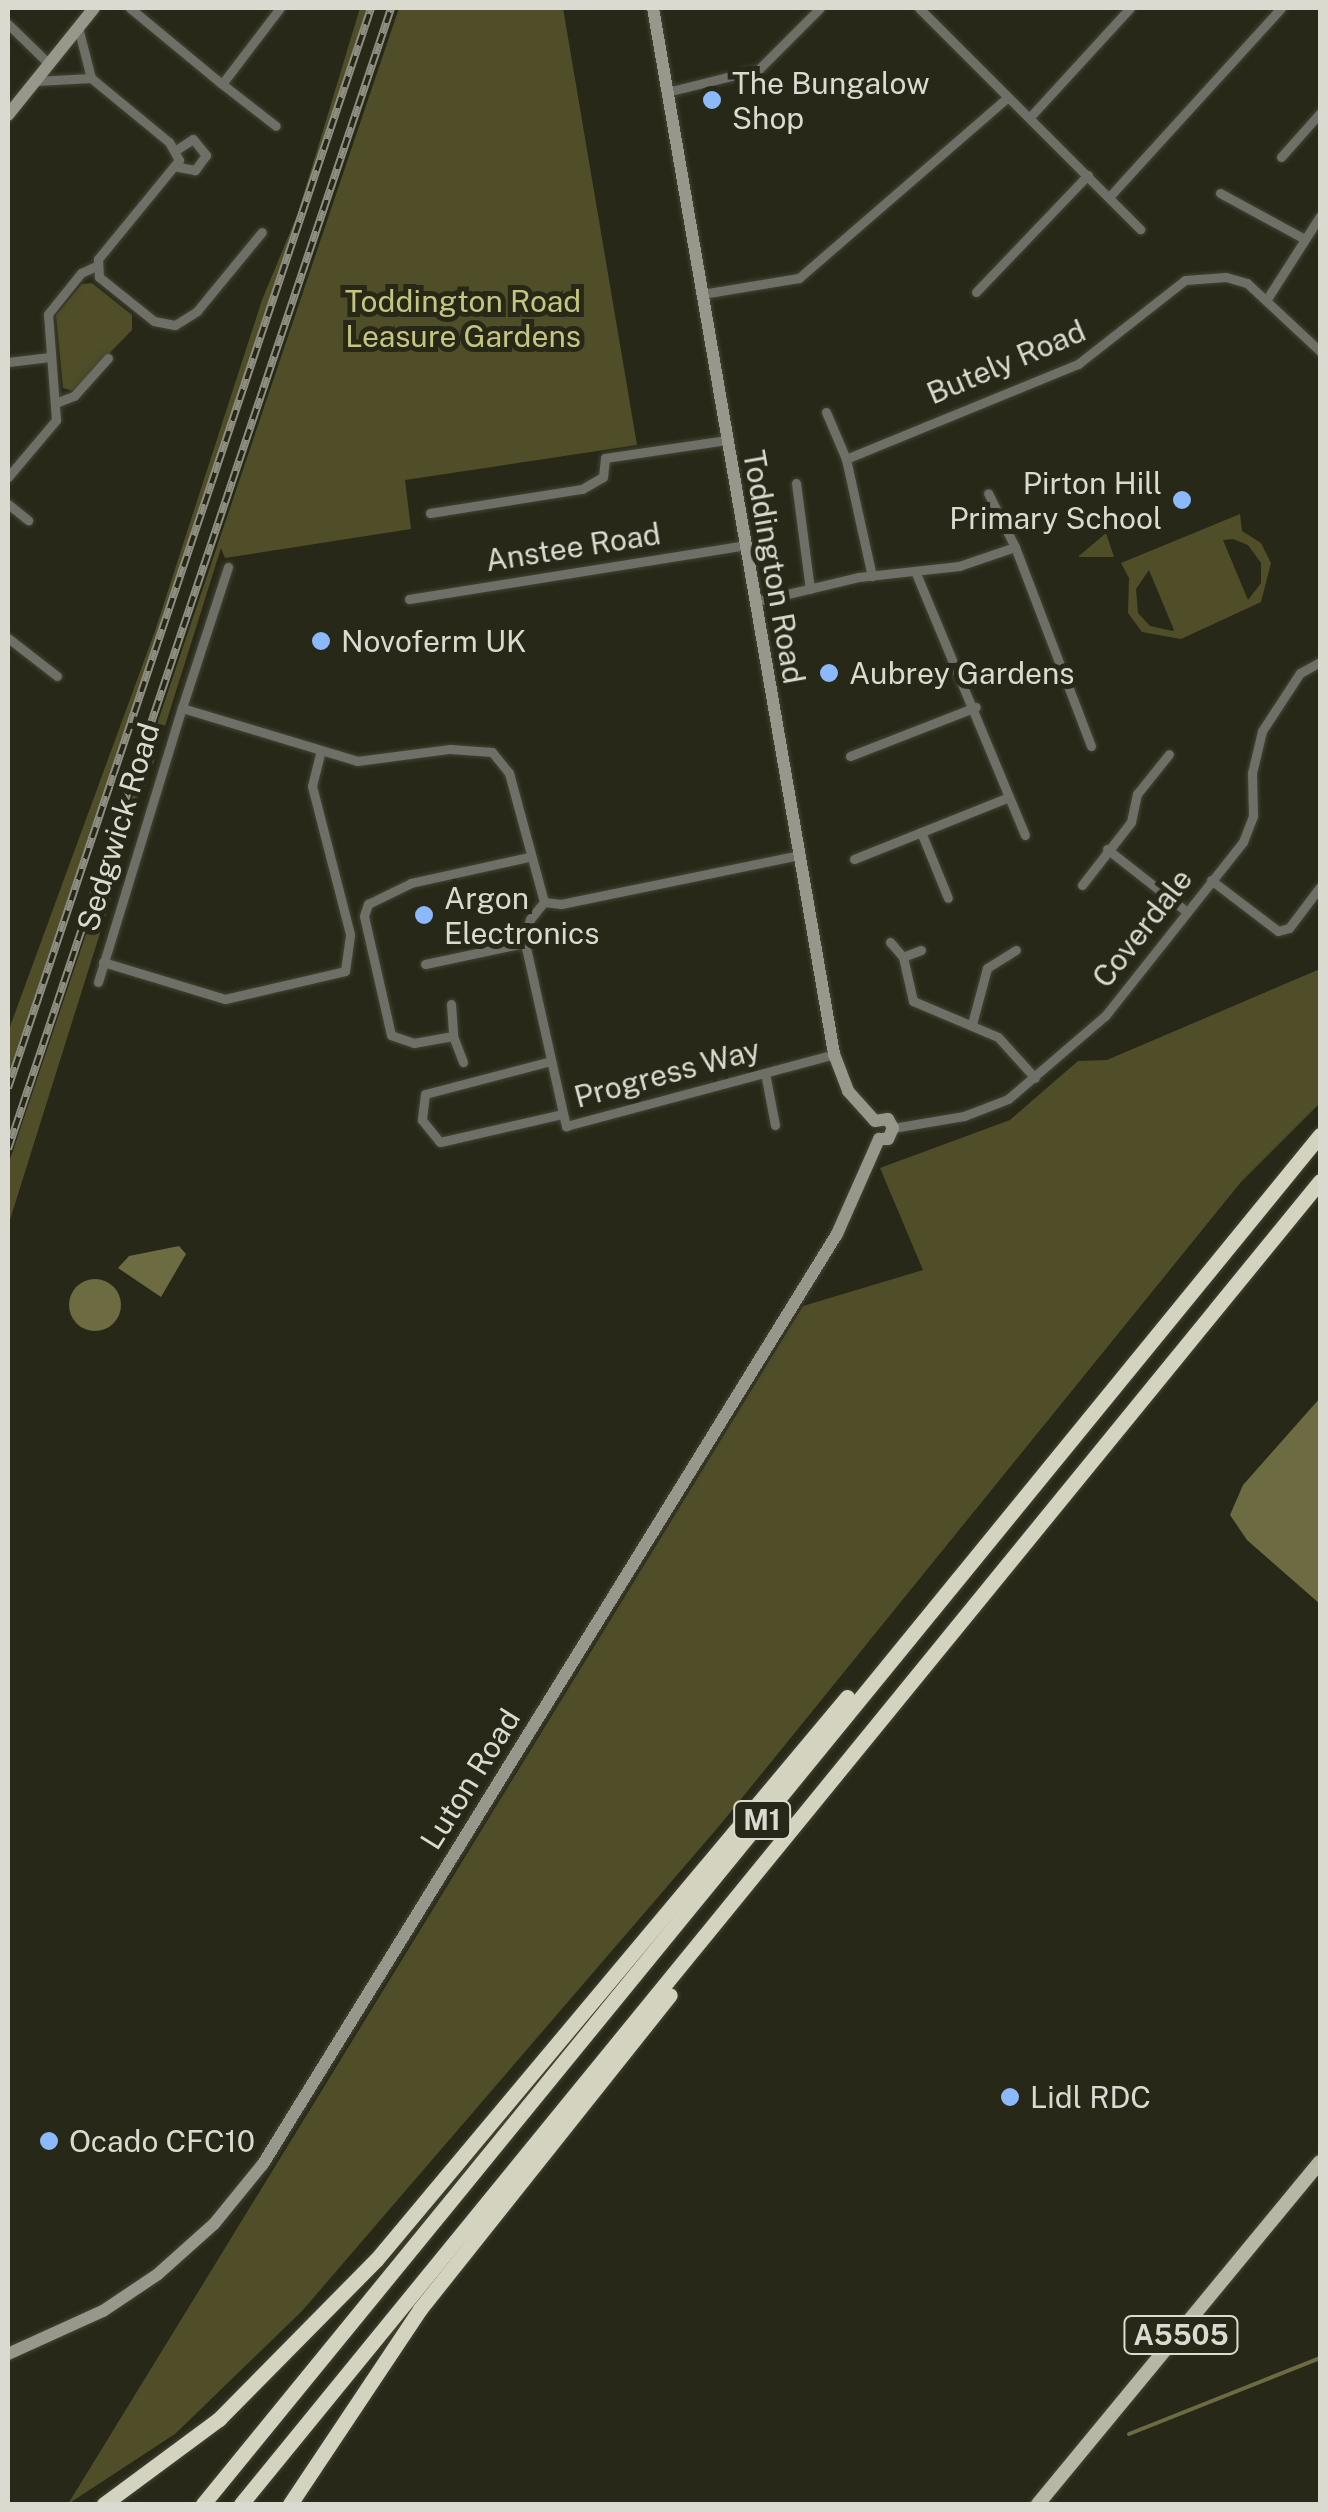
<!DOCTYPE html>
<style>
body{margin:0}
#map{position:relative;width:1328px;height:2512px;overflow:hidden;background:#282818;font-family:"Public Sans",sans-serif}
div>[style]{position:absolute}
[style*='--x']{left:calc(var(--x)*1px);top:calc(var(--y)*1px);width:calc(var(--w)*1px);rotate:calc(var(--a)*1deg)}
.green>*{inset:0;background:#4f4e29}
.water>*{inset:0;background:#6c6b41}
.round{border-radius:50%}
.stream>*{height:4px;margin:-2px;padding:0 2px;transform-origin:2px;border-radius:2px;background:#6c6b41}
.roads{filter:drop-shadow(0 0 2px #444435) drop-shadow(0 0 2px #444435)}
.street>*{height:9px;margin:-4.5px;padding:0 4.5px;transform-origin:4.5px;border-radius:4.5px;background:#6e6f67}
.secondary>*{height:12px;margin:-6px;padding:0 6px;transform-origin:6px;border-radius:6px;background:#97978b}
.primary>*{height:14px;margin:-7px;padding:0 7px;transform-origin:7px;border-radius:7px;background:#b7b7a6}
.highway>*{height:15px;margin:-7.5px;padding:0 7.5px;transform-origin:7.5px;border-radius:7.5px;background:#d3d3c0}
.rail>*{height:8px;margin-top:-4px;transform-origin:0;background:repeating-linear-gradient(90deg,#282818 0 11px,#8d8d81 0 22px);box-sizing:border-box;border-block:2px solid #8d8d81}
.dots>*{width:28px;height:28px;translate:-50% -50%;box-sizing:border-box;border:5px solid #282818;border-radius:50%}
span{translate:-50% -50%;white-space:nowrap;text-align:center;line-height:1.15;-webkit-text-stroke:10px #282818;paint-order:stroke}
.shield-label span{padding:2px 8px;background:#282818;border:2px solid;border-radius:8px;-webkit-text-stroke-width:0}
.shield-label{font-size:28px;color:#dadad0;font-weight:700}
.poi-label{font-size:30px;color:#dadad0}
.left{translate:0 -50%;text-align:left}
.right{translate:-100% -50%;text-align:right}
.park-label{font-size:30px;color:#c6c57f}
.street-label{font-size:30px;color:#dadad0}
.frame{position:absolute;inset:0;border:10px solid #dadad0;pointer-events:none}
</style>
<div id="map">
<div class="green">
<div style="clip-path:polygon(360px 8px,367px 8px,215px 462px,8px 1076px,8px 1032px,155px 631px,262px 300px,298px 213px)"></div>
<div style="clip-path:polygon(399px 8px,563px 8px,637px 445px,405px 480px,411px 529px,225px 558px,221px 548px,8px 1226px,8px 1165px)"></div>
<div style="clip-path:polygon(92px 283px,132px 315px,132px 330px,73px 391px,63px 388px,56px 315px,82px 284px)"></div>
<div style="clip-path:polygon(evenodd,1240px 514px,1242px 531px,1261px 543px,1271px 563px,1261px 602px,1181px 639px,1142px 632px,1128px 613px,1129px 578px,1121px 563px,1240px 514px,1233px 539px,1248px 545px,1261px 563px,1261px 583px,1248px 600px,1223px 540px,1233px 539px,1240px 514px,1149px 570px,1174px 630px,1173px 631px,1150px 626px,1138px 613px,1136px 589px,1149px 570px)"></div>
<div style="clip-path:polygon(1106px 533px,1114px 557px,1079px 557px,1079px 556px)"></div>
<div style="clip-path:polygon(1320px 969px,1320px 1103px,1241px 1182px,720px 1825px,302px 2311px,175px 2434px,68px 2504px,803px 1306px,923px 1270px,880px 1168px,1010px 1120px,1078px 1061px,1107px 1060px)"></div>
</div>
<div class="water">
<div style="clip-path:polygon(179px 1246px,186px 1254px,161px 1297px,118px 1268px,129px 1256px)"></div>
<div class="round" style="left:69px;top:1279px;width:52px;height:52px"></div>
<div style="clip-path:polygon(1320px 1398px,1320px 1604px,1247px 1540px,1230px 1515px,1243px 1485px)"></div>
</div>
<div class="stream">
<div style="--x:1129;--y:2434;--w:206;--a:-21.7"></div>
</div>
<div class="roads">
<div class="street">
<div style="--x:130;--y:8;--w:119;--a:39.6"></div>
<div style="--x:222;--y:84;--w:96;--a:-52.7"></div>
<div style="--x:919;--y:8;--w:313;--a:45"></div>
<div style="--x:8;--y:24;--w:57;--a:44.3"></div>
<div style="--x:78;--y:27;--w:53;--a:75.7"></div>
<div style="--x:91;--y:78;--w:101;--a:39.4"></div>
<div style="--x:169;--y:142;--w:21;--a:61"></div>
<div style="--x:179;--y:160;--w:128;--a:129.3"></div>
<div style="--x:98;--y:259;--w:18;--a:87"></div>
<div style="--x:99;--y:277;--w:70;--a:38.7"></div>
<div style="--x:154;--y:321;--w:21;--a:11"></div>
<div style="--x:175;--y:325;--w:26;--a:-32"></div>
<div style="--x:197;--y:311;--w:102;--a:-50.6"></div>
<div style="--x:36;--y:81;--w:55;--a:-3.1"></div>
<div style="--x:222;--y:84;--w:68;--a:37.9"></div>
<div style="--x:667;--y:92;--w:95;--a:-14"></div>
<div style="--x:759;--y:69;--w:86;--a:-45"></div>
<div style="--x:1030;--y:117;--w:148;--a:-47.5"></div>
<div style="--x:176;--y:150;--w:20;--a:-33"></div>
<div style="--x:193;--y:139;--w:21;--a:51"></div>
<div style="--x:206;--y:155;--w:19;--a:126"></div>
<div style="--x:195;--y:170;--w:17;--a:-170"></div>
<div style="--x:1281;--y:157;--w:59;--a:-48.4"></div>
<div style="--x:1220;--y:193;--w:94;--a:28.5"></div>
<div style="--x:1110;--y:196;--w:254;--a:-47.7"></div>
<div style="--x:976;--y:292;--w:162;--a:-46.3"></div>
<div style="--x:702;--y:294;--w:98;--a:-9.4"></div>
<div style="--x:799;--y:278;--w:276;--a:-40.9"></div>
<div style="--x:1267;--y:299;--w:98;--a:-57.4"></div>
<div style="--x:8;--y:362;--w:42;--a:-6.8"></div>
<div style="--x:58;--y:402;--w:17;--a:-21"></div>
<div style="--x:74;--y:396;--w:51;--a:-48.2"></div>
<div style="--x:826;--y:412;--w:51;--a:66.9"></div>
<div style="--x:846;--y:459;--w:120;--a:77.5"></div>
<div style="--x:846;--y:459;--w:251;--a:-22.3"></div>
<div style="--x:1078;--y:364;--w:136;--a:-38.1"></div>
<div style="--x:1185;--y:280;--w:41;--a:-4.2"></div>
<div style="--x:1226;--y:277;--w:22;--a:16"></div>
<div style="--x:1247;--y:283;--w:100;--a:43"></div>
<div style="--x:8;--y:477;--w:75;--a:-49.9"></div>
<div style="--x:56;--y:420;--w:106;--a:-94.3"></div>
<div style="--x:48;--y:314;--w:53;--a:-51.2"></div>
<div style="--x:81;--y:273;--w:17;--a:-25"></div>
<div style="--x:796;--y:483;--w:107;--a:82.5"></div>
<div style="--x:8;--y:504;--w:26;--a:39"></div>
<div style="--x:430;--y:513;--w:154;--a:-9"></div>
<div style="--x:582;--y:489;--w:24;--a:-30"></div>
<div style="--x:603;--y:477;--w:19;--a:-84"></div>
<div style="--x:605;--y:458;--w:123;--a:-8.4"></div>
<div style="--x:1015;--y:547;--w:213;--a:69.1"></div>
<div style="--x:228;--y:567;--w:148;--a:108.1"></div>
<div style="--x:182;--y:708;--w:183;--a:16.8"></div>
<div style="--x:357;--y:761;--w:94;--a:-7.4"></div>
<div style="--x:450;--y:749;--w:42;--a:4.1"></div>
<div style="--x:492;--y:752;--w:27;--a:51"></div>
<div style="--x:509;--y:773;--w:134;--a:74.8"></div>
<div style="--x:544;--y:902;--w:17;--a:7"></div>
<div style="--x:561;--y:904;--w:243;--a:-11.6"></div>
<div style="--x:915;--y:571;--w:286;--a:67.4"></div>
<div style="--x:409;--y:599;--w:340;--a:-9.1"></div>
<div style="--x:754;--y:602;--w:108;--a:-13.4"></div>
<div style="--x:859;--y:577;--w:101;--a:-6.3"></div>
<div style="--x:959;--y:566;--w:59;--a:-18.7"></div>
<div style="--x:1015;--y:547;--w:60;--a:-116.6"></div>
<div style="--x:8;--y:638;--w:62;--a:37.8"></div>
<div style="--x:850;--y:756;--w:135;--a:-21.3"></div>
<div style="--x:921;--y:832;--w:71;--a:67.8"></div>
<div style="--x:1107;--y:849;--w:102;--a:38.2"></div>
<div style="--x:854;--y:859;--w:167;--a:-21.8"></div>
<div style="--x:1211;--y:880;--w:84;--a:37.3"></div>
<div style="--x:1278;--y:931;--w:11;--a:-15"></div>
<div style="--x:1289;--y:928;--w:51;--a:-52.9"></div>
<div style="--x:1082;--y:885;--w:80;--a:-52.1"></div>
<div style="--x:1131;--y:822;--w:29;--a:-78"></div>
<div style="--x:1137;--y:794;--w:51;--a:-51.3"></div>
<div style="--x:544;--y:902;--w:22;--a:129"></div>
<div style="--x:530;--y:919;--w:25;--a:102"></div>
<div style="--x:525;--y:943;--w:188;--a:77.4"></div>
<div style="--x:566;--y:1126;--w:278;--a:-15"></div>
<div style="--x:890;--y:942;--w:20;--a:49"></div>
<div style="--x:921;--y:950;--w:19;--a:159"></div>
<div style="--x:903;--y:957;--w:45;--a:77.2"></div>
<div style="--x:913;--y:1001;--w:92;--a:23"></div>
<div style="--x:998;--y:1037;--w:55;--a:47.9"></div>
<div style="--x:103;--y:962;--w:127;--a:16.9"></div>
<div style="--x:225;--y:999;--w:123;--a:-13.1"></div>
<div style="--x:345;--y:971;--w:37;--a:-82"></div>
<div style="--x:350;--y:934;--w:153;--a:-104.4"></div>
<div style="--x:312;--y:786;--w:32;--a:-76"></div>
<div style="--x:425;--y:964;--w:102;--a:-11.9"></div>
<div style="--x:98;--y:982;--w:287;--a:-73"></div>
<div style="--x:451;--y:1004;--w:32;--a:86"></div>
<div style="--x:453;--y:1036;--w:40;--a:170"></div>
<div style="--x:414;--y:1043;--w:24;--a:-161"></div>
<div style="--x:391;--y:1035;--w:122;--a:-102.8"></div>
<div style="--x:364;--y:916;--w:13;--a:-72"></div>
<div style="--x:368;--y:904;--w:48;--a:-26"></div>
<div style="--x:411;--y:883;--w:120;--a:-12.5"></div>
<div style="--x:972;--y:1024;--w:58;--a:-75"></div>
<div style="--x:987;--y:968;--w:34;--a:-32"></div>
<div style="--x:453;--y:1036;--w:28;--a:69"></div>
<div style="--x:551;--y:1061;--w:130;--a:165.3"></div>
<div style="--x:425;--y:1094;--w:26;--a:97"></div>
<div style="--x:422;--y:1120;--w:28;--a:51"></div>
<div style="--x:440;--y:1142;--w:125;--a:-12.9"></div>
<div style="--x:765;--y:1073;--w:53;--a:79.1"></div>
<div style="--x:893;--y:1128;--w:72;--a:-9.6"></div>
<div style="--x:964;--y:1116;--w:47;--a:-21.1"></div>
<div style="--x:1008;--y:1099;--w:128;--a:-40.6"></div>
<div style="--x:1105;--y:1016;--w:222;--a:-51.6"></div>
<div style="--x:1243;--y:842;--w:28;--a:-69"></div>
<div style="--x:1253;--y:816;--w:43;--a:-91.3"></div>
<div style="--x:1252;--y:773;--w:43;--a:-76.6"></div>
<div style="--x:1262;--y:731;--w:69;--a:-56.8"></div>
<div style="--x:1300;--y:673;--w:23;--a:-29"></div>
</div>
<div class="secondary">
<div style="--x:653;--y:8;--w:1062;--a:80.18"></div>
<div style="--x:834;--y:1054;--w:40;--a:69"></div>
<div style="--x:848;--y:1091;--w:40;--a:48"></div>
<div style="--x:8;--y:115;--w:137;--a:-51.2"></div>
<div style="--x:875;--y:1121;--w:13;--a:-9"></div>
<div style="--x:888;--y:1119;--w:10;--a:61"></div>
<div style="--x:893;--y:1128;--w:12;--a:114"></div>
<div style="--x:888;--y:1139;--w:9;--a:180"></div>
<div style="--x:8;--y:2354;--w:104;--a:-24.4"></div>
<div style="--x:103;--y:2311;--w:66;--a:-33.9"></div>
<div style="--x:158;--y:2274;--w:75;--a:-41.8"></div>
<div style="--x:214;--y:2224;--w:77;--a:-50.8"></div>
<div style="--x:263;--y:2164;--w:1093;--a:-58.32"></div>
<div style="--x:837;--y:1234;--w:104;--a:-66.1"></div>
</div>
<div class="primary">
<div style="--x:1038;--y:2504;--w:443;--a:-50.5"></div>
</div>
<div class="highway">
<div style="--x:104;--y:2504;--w:143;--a:-36.5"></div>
<div style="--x:219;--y:2419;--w:223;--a:-45.4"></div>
<div style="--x:376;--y:2260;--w:734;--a:-50.08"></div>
<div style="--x:203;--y:2504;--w:1767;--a:-50.79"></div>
<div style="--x:241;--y:2504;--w:1707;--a:-50.8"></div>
<div style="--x:290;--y:2504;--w:234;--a:-56.3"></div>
<div style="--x:420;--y:2309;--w:401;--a:-51.5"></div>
</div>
</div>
<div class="rail">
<div style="--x:8;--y:1088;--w:1139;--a:-71.42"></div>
<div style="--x:8;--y:1149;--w:1204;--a:-71.44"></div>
</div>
<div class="dots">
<div style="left:712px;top:100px;background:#8bb9fc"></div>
<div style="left:1182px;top:500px;background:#8bb9fc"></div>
<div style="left:321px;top:641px;background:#8bb9fc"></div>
<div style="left:829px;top:673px;background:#8bb9fc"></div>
<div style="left:424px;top:915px;background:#8bb9fc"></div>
<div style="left:1010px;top:2097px;background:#8bb9fc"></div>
<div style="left:49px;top:2141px;background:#8bb9fc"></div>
</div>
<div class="shield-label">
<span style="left:762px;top:1820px">M1</span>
<span style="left:1181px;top:2335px">A5505</span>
</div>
<div class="poi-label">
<span class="left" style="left:732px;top:100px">The Bungalow<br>Shop</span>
<span class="right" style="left:1162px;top:500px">Pirton Hill<br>Primary School</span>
<span class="left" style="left:341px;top:641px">Novoferm UK</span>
<span class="left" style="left:849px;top:673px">Aubrey Gardens</span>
<span class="left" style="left:444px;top:915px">Argon<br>Electronics</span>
<span class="left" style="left:1030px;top:2097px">Lidl RDC</span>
<span class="left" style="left:69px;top:2141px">Ocado CFC10</span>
</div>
<div class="park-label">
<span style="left:463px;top:318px">Toddington Road<br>Leasure Gardens</span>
</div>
<div class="street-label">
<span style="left:1006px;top:362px;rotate:-23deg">Butely Road</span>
<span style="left:573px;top:547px;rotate:-9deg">Anstee Road</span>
<span style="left:774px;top:567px;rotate:80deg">Toddington Road</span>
<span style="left:118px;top:827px;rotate:-73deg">Sedgwick Road</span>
<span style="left:1142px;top:928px;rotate:-52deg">Coverdale</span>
<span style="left:667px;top:1073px;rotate:-15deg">Progress Way</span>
<span style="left:470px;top:1779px;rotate:-58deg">Luton Road</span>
</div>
<div class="frame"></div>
</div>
